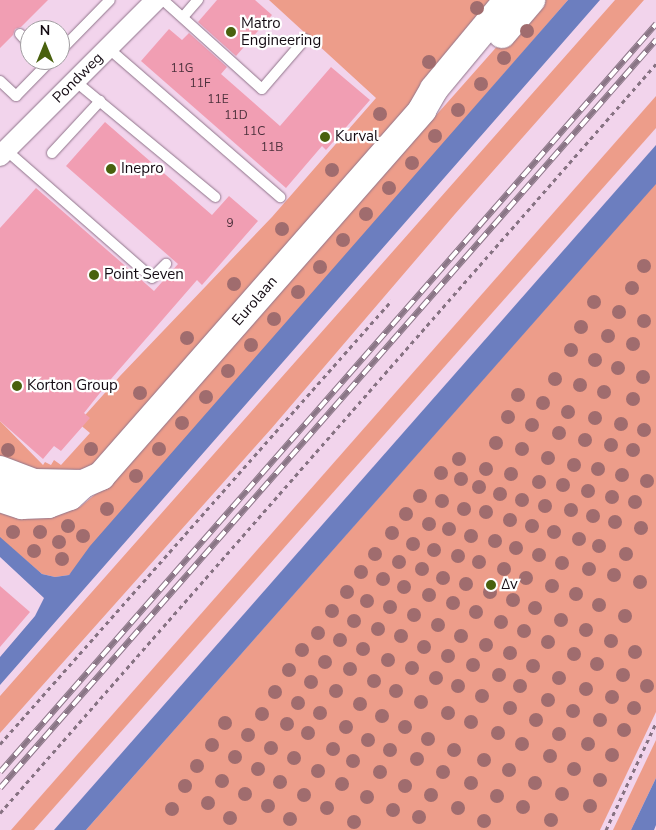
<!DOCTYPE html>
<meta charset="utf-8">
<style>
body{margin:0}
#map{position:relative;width:656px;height:830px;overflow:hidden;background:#f2d4ec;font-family:"Nunito Sans",sans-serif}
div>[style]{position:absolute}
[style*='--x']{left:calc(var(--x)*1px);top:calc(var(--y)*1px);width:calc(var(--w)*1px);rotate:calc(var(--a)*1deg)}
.green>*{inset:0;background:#ed9d8a}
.water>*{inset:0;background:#6c7ebf}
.building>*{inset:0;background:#f19eb3}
.path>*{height:3px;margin-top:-1.5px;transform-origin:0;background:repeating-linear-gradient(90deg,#867282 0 4px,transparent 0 8px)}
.roads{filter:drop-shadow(0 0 1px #8f748a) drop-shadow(0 0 1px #8f748a)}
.service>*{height:10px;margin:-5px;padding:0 5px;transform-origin:5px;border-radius:5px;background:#fff}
.minor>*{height:20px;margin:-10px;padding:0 10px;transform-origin:10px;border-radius:10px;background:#fff}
.secondary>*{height:28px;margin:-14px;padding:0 14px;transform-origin:14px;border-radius:14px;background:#fff}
.rail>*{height:5.5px;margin-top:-2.75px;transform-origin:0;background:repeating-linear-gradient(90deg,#fff 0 11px,#8a7686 0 22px);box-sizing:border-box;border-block:1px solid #8a7686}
.trees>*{width:14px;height:14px;margin:-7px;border-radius:50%;background:#a06c6e}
.dots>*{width:14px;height:14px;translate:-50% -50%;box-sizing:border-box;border:2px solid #fff;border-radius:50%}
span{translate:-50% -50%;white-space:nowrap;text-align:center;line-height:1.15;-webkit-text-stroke:4.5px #fff;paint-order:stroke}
.number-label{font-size:12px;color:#4b303b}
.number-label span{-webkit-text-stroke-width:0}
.poi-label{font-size:15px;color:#140b13}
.left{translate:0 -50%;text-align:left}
.street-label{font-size:15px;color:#140b13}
.north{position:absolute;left:20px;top:20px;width:50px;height:50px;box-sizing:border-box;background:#fff;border:1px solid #a19da1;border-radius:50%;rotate:0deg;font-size:14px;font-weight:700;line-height:20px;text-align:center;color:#140b13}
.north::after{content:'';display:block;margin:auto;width:18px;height:22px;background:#49610e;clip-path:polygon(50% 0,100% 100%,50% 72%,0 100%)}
</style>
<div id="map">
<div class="green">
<div style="clip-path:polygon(269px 0,498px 0,405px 116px,110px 453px,87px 468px,60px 473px,44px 474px,0 460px,0 421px,43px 465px,45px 462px,51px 465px,54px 460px,61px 465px,90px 433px,78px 423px,120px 376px,272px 217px,376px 98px)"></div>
<div style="clip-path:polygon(538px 0,568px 0,69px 575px,55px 577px,42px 574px,0 538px,0 510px,39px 517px,80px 507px,117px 476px)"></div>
<div style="clip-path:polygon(615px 0,644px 0,455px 214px,271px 429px,0 733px,0 696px)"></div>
<div style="clip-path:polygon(656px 96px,656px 128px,34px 830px,11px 830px)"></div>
<div style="clip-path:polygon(656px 183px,656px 712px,600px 830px,86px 830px)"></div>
<div style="clip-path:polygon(656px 740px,656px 778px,631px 830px,613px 830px)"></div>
</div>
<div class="water">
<div style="clip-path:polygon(568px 0,600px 0,0 685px,0 657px,35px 616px,44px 598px,0 557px,0 537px,42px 574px,55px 577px,69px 575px,90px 546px)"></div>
<div style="clip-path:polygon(656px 145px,656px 184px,86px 830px,54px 830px)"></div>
<div style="clip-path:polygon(656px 778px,656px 825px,654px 830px,631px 830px)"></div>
</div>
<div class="building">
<div style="clip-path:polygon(0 0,48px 0,21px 27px,15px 29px,13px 35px,0 48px)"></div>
<div style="clip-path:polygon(217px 0,255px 0,272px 15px,236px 56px,198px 22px)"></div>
<div style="clip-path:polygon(169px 29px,182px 40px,189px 33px,227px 67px,221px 74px,280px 126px,331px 67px,370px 100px,326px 150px,322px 146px,286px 188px,141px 61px)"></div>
<div style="clip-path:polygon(105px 122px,212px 215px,229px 196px,258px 221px,202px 285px,197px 280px,111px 379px,84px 413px,90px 418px,61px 451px,54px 446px,43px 459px,0 421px,0 228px,36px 188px,154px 291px,178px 264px,66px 166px)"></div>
<div style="clip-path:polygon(0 586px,30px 612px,0 647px)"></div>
</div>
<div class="path">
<div style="--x:0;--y:744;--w:592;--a:-48.56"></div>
<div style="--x:0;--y:813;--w:996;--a:-48.79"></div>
<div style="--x:606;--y:830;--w:118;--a:-65"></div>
</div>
<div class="roads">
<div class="service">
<div style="--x:163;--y:0;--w:133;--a:42"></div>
<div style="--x:262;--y:89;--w:66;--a:-49.3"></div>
<div style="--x:183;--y:17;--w:23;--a:-49"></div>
<div style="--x:20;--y:34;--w:15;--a:48"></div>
<div style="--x:108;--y:48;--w:228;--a:40.9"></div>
<div style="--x:60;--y:51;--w:71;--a:-45.6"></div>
<div style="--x:0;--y:81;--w:22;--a:43"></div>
<div style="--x:16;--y:96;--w:50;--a:-45.8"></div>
<div style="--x:75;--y:81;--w:182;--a:39.6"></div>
<div style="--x:6;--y:150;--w:194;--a:41.2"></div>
<div style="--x:152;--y:278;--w:20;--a:-45"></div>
<div style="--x:52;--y:153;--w:71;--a:-47.3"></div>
</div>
<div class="minor">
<div style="--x:0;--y:156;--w:221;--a:-45"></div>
</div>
<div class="secondary">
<div style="--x:502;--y:34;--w:45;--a:-49.5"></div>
<div style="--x:0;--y:470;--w:36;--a:21"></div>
<div style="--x:34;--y:483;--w:49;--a:1.2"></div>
<div style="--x:0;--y:498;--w:23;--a:18"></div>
<div style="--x:22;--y:505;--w:26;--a:-2"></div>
<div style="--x:48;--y:504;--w:23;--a:-20"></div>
<div style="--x:70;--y:496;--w:18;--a:-43"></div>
<div style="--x:83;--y:484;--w:20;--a:-24"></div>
<div style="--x:101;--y:476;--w:487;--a:-48.7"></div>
<div style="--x:422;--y:110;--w:24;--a:-60"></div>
<div style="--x:434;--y:89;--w:116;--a:-50.3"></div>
</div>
</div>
<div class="rail">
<div style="--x:0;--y:772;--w:995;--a:-48.75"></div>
<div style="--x:0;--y:788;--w:995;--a:-48.75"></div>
</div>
<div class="trees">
<div style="left:477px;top:8px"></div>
<div style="left:527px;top:31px"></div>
<div style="left:504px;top:58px"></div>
<div style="left:429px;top:62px"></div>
<div style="left:481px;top:84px"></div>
<div style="left:458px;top:110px"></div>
<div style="left:380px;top:114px"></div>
<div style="left:435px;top:136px"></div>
<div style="left:412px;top:163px"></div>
<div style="left:332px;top:170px"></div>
<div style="left:389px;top:188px"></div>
<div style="left:366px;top:214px"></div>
<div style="left:282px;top:229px"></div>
<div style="left:343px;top:240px"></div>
<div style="left:644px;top:266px"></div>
<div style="left:320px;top:267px"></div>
<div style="left:234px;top:284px"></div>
<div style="left:632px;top:288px"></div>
<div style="left:298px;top:292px"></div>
<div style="left:594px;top:302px"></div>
<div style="left:619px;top:312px"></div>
<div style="left:274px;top:319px"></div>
<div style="left:644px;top:321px"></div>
<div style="left:581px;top:327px"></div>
<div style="left:608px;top:336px"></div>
<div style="left:187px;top:338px"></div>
<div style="left:633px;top:344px"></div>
<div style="left:251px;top:345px"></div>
<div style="left:571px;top:350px"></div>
<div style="left:595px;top:360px"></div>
<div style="left:618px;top:368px"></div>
<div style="left:228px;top:371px"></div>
<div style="left:643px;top:377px"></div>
<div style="left:555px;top:379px"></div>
<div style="left:580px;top:385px"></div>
<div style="left:604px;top:392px"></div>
<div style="left:140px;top:393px"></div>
<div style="left:518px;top:395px"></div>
<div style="left:206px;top:397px"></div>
<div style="left:633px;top:399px"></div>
<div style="left:543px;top:403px"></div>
<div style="left:568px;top:412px"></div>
<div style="left:508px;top:417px"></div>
<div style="left:595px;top:418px"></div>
<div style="left:182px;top:423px"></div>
<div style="left:621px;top:424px"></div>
<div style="left:532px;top:425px"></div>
<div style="left:644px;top:430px"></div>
<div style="left:559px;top:433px"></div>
<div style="left:585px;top:440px"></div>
<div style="left:496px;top:443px"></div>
<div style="left:611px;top:445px"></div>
<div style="left:91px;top:449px"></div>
<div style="left:159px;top:449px"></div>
<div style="left:522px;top:449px"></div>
<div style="left:8px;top:450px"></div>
<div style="left:633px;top:450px"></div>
<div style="left:548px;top:458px"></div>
<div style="left:459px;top:459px"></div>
<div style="left:574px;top:465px"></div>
<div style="left:486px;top:469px"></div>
<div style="left:598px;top:469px"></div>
<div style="left:441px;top:473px"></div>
<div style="left:511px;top:474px"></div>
<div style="left:622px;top:475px"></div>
<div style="left:136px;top:476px"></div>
<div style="left:461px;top:479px"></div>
<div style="left:647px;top:481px"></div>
<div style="left:539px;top:482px"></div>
<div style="left:563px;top:485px"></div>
<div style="left:479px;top:487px"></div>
<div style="left:588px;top:491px"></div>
<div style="left:500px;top:494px"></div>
<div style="left:420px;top:496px"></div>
<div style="left:612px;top:497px"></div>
<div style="left:522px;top:500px"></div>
<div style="left:442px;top:501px"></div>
<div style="left:635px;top:502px"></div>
<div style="left:545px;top:506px"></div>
<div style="left:107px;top:509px"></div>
<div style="left:464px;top:509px"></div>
<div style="left:571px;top:510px"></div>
<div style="left:486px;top:512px"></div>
<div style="left:406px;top:514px"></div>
<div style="left:593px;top:516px"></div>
<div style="left:510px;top:520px"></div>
<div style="left:615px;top:522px"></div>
<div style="left:429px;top:524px"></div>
<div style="left:68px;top:526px"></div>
<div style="left:532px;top:526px"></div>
<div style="left:641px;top:528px"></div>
<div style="left:449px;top:529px"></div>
<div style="left:13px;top:532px"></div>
<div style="left:40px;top:532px"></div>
<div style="left:554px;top:532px"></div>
<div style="left:392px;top:533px"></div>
<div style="left:83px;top:536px"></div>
<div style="left:471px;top:536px"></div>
<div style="left:579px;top:539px"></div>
<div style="left:495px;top:541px"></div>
<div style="left:59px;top:542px"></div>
<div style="left:413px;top:544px"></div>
<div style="left:599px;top:546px"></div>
<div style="left:516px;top:548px"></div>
<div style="left:434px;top:550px"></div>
<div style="left:34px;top:551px"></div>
<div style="left:375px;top:554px"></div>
<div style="left:626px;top:554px"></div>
<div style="left:539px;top:555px"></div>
<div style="left:458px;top:556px"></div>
<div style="left:62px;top:559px"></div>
<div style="left:399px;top:562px"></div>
<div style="left:479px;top:562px"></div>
<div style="left:562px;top:563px"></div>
<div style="left:422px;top:569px"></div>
<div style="left:504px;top:569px"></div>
<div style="left:589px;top:569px"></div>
<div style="left:361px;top:572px"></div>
<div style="left:614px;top:575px"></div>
<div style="left:443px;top:578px"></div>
<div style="left:526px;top:578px"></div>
<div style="left:383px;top:579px"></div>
<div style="left:640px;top:582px"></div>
<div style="left:466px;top:584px"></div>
<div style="left:552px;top:586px"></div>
<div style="left:404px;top:587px"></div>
<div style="left:347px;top:592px"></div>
<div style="left:490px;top:592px"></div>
<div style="left:576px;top:594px"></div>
<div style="left:429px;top:595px"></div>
<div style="left:513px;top:600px"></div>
<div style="left:367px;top:601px"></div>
<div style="left:453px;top:603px"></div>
<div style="left:599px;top:605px"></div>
<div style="left:390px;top:607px"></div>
<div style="left:535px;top:608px"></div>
<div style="left:332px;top:611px"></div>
<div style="left:476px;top:612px"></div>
<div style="left:414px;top:615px"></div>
<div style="left:625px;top:616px"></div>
<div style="left:561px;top:620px"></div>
<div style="left:354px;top:621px"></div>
<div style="left:501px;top:622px"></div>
<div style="left:438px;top:625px"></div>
<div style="left:378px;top:629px"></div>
<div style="left:586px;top:630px"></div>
<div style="left:524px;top:631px"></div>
<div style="left:318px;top:633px"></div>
<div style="left:401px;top:636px"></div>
<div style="left:461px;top:636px"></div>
<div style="left:340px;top:640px"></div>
<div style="left:611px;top:641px"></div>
<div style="left:548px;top:642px"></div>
<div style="left:486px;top:645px"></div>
<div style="left:424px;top:647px"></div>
<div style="left:363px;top:649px"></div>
<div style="left:302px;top:650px"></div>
<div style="left:635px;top:652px"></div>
<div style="left:510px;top:653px"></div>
<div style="left:574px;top:654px"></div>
<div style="left:448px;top:656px"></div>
<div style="left:388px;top:660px"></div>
<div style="left:325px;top:662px"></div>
<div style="left:597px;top:664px"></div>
<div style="left:473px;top:665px"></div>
<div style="left:533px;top:666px"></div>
<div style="left:412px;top:668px"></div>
<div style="left:350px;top:669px"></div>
<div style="left:289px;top:670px"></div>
<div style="left:499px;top:675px"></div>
<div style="left:623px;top:675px"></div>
<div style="left:436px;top:678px"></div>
<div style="left:559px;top:678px"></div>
<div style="left:374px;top:681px"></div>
<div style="left:311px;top:682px"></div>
<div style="left:458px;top:686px"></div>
<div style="left:520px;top:686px"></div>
<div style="left:647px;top:686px"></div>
<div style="left:586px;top:689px"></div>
<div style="left:336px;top:691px"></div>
<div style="left:396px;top:691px"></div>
<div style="left:275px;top:692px"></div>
<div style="left:482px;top:696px"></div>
<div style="left:612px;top:697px"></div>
<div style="left:548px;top:700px"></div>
<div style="left:421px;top:702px"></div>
<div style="left:298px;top:703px"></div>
<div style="left:360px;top:704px"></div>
<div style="left:510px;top:708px"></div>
<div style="left:634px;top:708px"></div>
<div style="left:573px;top:711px"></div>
<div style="left:320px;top:713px"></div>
<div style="left:448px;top:713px"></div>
<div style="left:262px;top:714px"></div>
<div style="left:382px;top:716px"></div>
<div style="left:536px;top:720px"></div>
<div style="left:600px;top:720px"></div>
<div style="left:471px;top:722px"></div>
<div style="left:225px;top:723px"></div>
<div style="left:287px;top:724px"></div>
<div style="left:346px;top:727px"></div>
<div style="left:405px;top:727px"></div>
<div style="left:624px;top:730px"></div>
<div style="left:308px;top:733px"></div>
<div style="left:498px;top:733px"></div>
<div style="left:559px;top:734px"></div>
<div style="left:248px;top:735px"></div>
<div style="left:428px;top:739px"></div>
<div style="left:368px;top:740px"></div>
<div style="left:522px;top:744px"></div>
<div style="left:588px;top:744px"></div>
<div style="left:212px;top:745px"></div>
<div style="left:271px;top:748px"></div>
<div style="left:333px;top:749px"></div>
<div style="left:390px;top:750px"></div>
<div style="left:454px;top:750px"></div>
<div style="left:612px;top:755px"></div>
<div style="left:550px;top:756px"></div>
<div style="left:235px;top:757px"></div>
<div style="left:294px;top:758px"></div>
<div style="left:417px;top:759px"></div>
<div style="left:484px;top:760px"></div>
<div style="left:353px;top:761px"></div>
<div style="left:197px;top:766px"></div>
<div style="left:258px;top:769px"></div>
<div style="left:574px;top:769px"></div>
<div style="left:509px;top:770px"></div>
<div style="left:318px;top:771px"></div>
<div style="left:380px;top:772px"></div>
<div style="left:443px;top:772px"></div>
<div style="left:600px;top:780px"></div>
<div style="left:222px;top:781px"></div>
<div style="left:280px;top:782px"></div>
<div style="left:471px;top:783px"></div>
<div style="left:535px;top:783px"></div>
<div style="left:342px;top:784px"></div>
<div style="left:185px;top:786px"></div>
<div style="left:405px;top:786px"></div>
<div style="left:245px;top:794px"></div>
<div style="left:562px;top:794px"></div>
<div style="left:304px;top:795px"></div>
<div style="left:431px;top:795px"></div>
<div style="left:497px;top:796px"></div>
<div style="left:367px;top:797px"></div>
<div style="left:208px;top:803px"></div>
<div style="left:268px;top:806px"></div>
<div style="left:590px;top:806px"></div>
<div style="left:523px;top:807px"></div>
<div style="left:327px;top:808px"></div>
<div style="left:458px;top:808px"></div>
<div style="left:172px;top:809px"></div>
<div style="left:393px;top:810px"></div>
<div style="left:419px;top:817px"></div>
<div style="left:230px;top:818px"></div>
<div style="left:290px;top:819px"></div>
<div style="left:551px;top:820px"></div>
<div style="left:484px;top:821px"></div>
<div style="left:354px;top:822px"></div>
</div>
<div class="dots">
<div style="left:231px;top:32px;background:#49610e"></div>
<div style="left:325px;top:137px;background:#49610e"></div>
<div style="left:111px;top:169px;background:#49610e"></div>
<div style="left:94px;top:275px;background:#49610e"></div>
<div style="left:17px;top:386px;background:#49610e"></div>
<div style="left:491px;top:585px;background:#49610e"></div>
</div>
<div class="number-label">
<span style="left:182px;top:69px">11G</span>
<span style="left:200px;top:84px">11F</span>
<span style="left:218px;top:100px">11E</span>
<span style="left:236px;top:116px">11D</span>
<span style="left:254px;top:132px">11C</span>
<span style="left:272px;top:148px">11B</span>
<span style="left:230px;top:224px">9</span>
</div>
<div class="poi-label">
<span class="left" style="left:241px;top:32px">Matro<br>Engineering</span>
<span class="left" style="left:335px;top:137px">Kurval</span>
<span class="left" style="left:121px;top:169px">Inepro</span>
<span class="left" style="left:104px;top:275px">Point Seven</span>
<span class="left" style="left:27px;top:386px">Korton Group</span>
<span class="left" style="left:501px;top:585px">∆v</span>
</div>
<div class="street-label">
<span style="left:78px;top:78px;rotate:-45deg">Pondweg</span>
<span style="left:255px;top:301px;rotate:-49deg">Eurolaan</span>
</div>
<div class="north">N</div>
</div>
